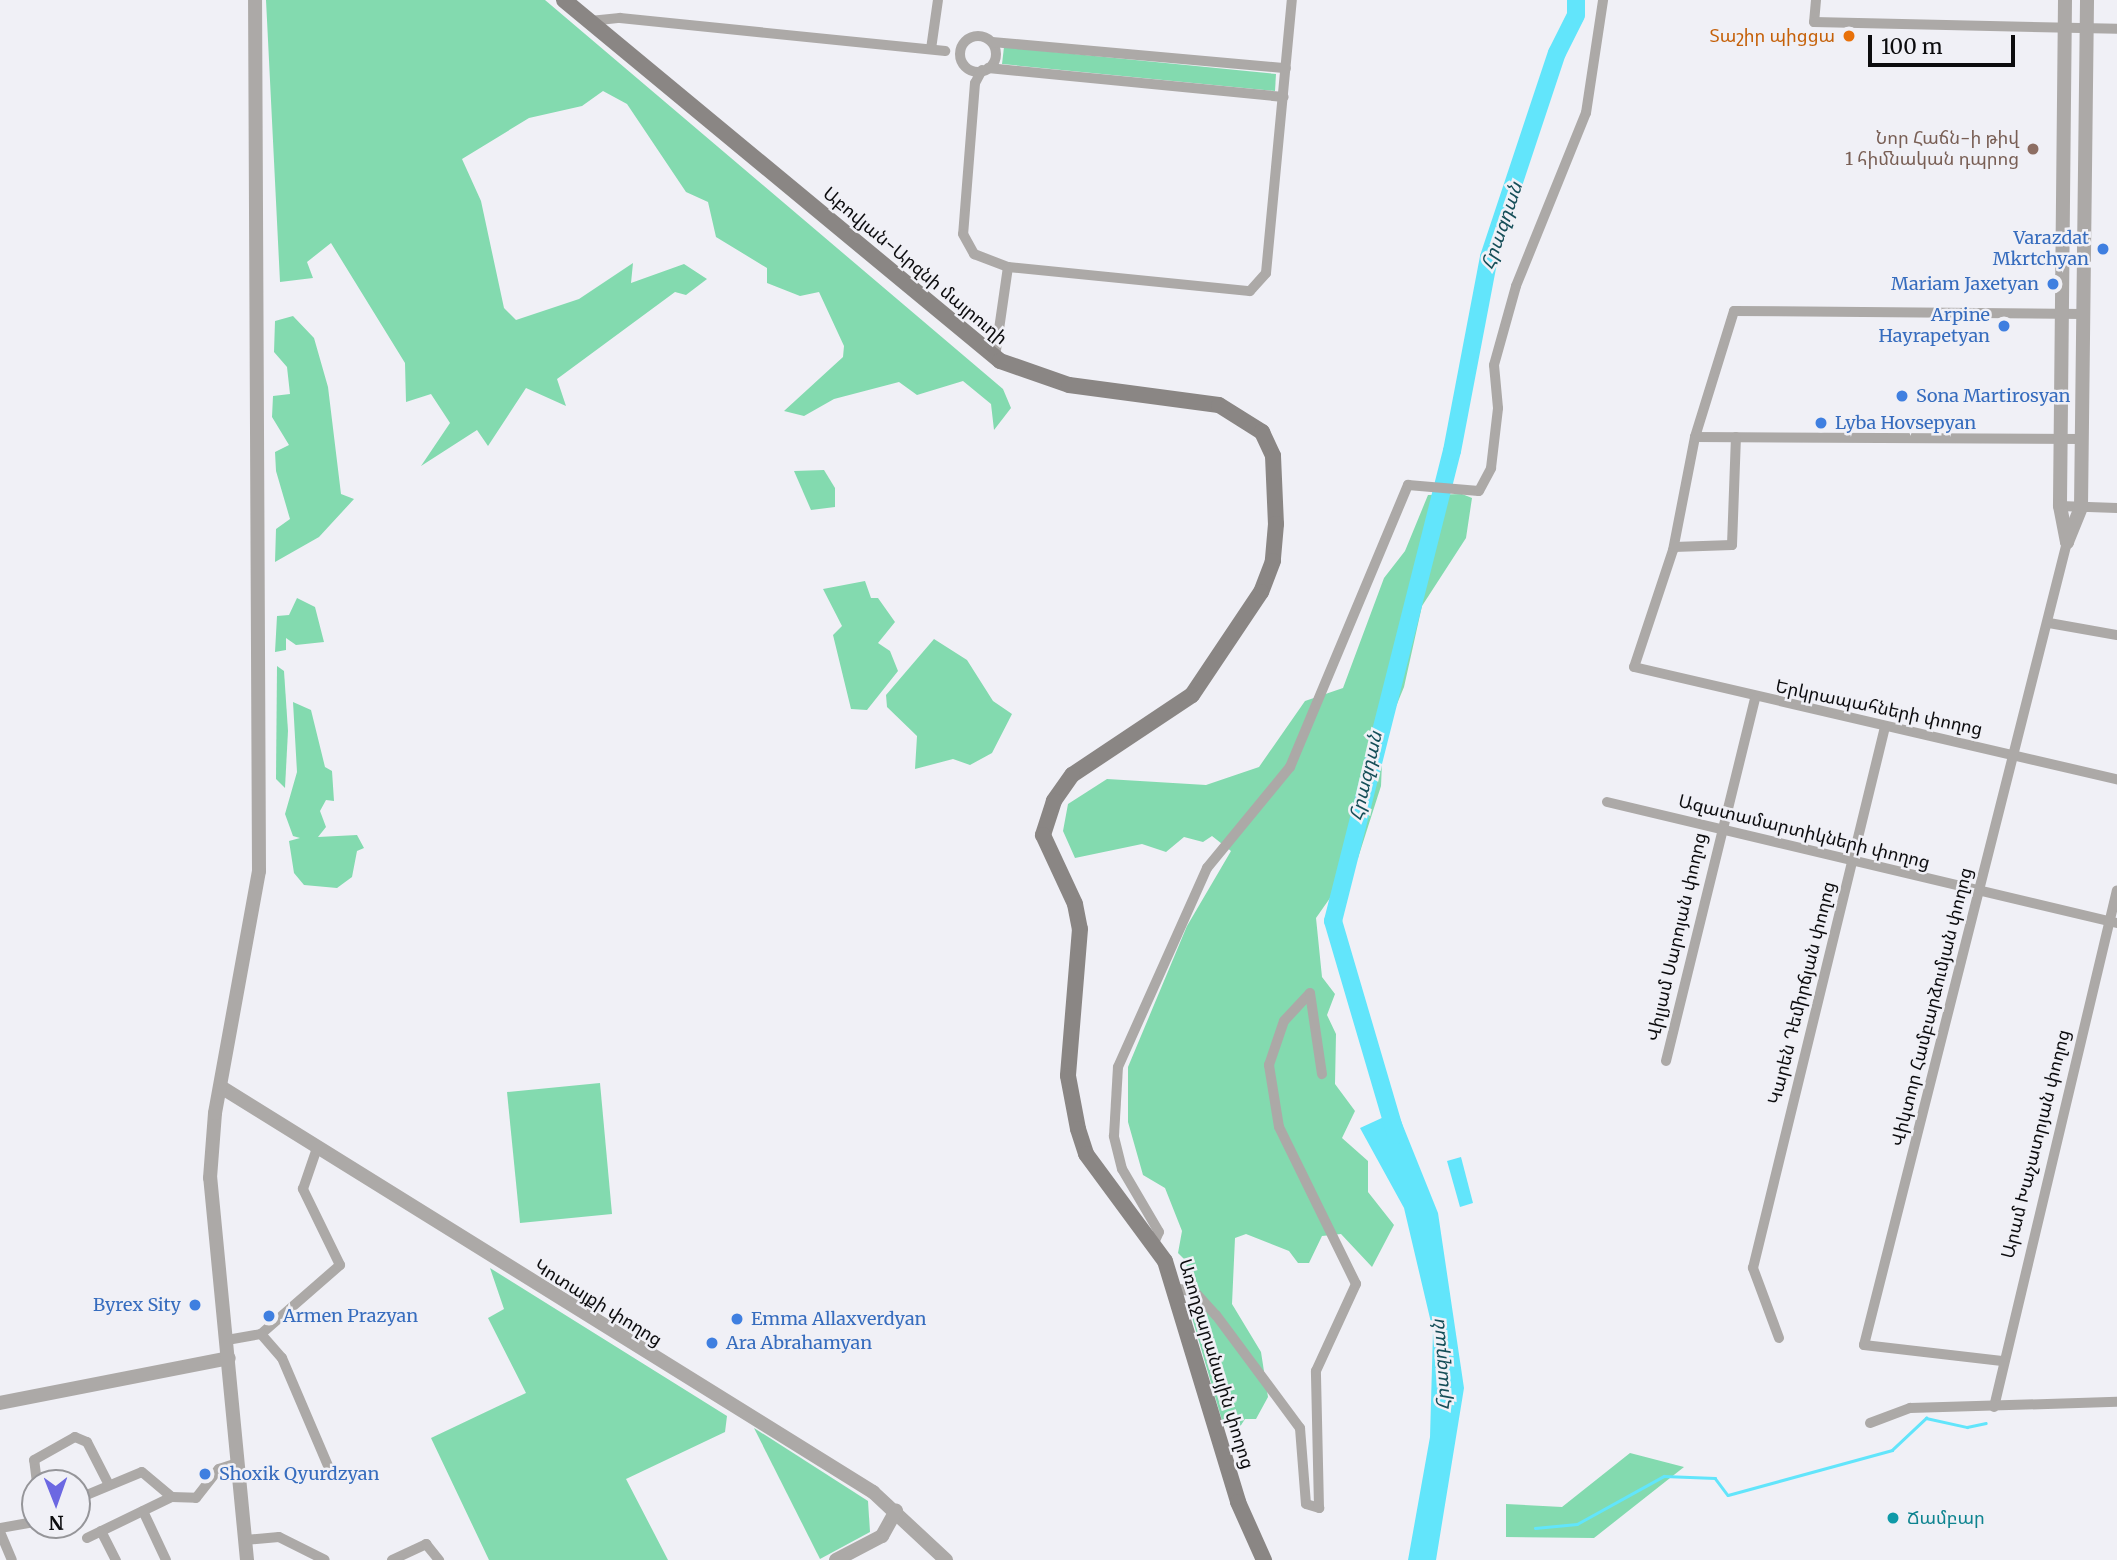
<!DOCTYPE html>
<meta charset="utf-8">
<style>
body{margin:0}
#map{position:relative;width:2117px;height:1560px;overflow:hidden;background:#f0f0f6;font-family:Merriweather,"Noto Sans Armenian",serif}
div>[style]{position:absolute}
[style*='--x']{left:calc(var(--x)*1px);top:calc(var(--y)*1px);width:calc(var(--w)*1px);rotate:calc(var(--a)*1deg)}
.green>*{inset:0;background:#83daaf}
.water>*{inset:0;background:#62e5fb}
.stream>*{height:2.5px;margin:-1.25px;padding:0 1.25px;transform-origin:1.25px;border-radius:1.25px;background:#62e5fb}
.river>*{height:18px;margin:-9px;padding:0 9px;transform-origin:9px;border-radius:9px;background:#62e5fb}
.minor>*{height:10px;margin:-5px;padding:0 5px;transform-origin:5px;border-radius:5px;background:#aca9a7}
.minor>.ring{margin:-5px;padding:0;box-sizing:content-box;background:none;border:10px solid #aca9a7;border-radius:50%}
.tertiary>*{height:14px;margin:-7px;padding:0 7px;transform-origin:7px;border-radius:7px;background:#aca9a7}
.secondary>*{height:16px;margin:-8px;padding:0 8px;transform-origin:8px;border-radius:8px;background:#8a8684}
.dots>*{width:19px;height:19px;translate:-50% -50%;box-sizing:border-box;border:4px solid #f0f0f6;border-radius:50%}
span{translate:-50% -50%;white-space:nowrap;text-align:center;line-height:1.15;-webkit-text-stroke:5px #f0f0f6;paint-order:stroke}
.food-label{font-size:18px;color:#c56008}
.right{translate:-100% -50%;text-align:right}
.education-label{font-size:18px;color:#785e54}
.shop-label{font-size:18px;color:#366cbe}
.left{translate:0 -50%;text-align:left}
.street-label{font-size:18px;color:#0c0c0e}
.culture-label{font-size:18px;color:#0d838f}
.water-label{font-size:19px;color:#154e58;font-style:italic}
.north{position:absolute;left:21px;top:1469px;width:70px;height:70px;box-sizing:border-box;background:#f0f0f6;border:2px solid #959599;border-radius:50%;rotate:179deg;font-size:19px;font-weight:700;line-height:28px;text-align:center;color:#0c0c0e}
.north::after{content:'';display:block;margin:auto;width:24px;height:32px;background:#6c68e2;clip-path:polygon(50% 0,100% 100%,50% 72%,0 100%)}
.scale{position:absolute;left:1868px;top:35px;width:147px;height:32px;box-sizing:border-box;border:4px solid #0c0c0e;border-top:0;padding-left:9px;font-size:21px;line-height:24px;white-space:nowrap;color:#0c0c0e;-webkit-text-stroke:5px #f0f0f6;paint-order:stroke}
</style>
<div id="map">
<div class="green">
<div style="clip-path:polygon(266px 0,545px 0,1003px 389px,1011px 408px,994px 430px,991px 404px,963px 381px,917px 395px,899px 382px,834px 399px,804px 416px,784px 411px,843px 357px,844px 346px,819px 292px,800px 296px,767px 283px,767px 268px,716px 237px,708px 202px,686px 192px,627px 104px,603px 91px,582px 106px,529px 118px,462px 159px,481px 201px,504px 308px,516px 320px,579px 299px,633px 263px,631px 283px,684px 264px,707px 279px,686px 295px,675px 292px,557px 379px,566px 406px,526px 388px,488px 446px,477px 430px,421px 466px,450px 423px,431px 394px,406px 402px,405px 363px,331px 243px,307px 262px,313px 278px,280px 282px)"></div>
<div style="clip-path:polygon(1004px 47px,1276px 74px,1275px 91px,1002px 64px)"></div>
<div style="clip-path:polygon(293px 316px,314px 338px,328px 387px,341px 494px,354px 499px,319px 537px,275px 562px,276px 529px,290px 519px,276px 471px,275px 452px,289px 445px,272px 417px,273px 396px,290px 394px,287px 367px,274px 352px,275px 321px)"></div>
<div style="clip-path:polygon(824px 470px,835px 488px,835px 507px,811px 510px,794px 471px)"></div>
<div style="clip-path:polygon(1462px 494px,1472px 498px,1466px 538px,1422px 606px,1404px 687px,1383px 738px,1381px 786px,1358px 858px,1316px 918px,1322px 977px,1335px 994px,1327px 1015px,1336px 1034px,1335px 1084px,1355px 1111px,1342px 1138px,1368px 1161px,1368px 1192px,1394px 1225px,1372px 1267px,1341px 1234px,1322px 1236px,1309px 1263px,1298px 1263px,1289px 1251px,1246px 1234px,1235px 1238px,1232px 1304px,1261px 1352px,1268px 1397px,1256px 1419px,1245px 1419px,1236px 1433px,1223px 1424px,1193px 1321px,1186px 1261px,1178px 1253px,1182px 1231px,1165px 1188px,1143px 1175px,1128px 1122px,1128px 1067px,1187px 926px,1231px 851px,1212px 836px,1203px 842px,1184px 837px,1166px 852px,1142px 844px,1075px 858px,1063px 831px,1068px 804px,1107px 779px,1206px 785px,1259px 767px,1305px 701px,1343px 688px,1384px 578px,1405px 551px,1428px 495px)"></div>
<div style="clip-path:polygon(865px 581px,871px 598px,878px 598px,895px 622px,878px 643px,890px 651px,898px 671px,867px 710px,851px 709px,833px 635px,842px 626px,823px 589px)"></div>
<div style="clip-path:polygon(297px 598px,315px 607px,324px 642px,296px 645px,286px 638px,286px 650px,275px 652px,277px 616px,289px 615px)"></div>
<div style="clip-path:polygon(934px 639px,967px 660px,993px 701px,1012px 714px,992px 753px,970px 765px,953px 759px,915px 769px,917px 736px,887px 707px,886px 695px)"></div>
<div style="clip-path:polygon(277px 666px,284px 671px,288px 731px,285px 788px,276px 779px)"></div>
<div style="clip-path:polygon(293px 702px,311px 710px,325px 767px,332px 771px,334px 801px,326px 800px,320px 811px,326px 827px,318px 837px,357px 835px,364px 848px,357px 851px,352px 877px,337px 888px,304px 885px,294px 873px,289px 841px,300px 838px,293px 836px,285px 814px,297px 772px)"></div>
<div style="clip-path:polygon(600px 1083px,612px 1214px,520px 1223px,507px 1092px)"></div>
<div style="clip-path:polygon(490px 1268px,727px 1416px,725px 1432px,626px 1479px,668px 1560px,489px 1560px,431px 1438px,526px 1393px,488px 1318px,504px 1309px)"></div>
<div style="clip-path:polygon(754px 1428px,868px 1501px,870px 1532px,820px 1559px)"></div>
<div style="clip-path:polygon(1630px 1453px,1684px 1467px,1594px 1538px,1506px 1537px,1506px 1504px,1562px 1507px)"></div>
</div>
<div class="water">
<div style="clip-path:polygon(1397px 1111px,1438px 1213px,1464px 1388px,1436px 1560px,1408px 1560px,1430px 1437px,1433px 1331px,1404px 1208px,1360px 1128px)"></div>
<div style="clip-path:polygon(1461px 1157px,1473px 1203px,1460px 1207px,1447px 1161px)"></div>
</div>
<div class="stream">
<div style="--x:1535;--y:1528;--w:42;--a:-5.4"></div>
<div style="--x:1577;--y:1524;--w:99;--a:-28.9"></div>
<div style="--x:1664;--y:1476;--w:51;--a:2.2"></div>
<div style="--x:1715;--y:1478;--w:21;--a:53"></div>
<div style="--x:1728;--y:1495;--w:170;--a:-15.3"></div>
<div style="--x:1892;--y:1450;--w:47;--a:-43.3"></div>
<div style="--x:1926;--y:1418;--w:42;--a:12.4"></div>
<div style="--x:1967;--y:1427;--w:19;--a:-12"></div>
</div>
<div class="river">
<div style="--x:1396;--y:1135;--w:223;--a:-106.4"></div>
<div style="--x:1333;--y:921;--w:485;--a:-75.8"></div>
<div style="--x:1452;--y:451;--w:197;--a:-79.2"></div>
<div style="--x:1489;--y:257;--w:215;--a:-71.6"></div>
<div style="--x:1557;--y:53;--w:42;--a:-63.4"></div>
<div style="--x:1576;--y:15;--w:15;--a:-90"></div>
</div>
<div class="minor">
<div style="--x:1816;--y:0;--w:22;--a:95"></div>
<div style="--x:1814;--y:22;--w:303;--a:1.3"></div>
<div style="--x:590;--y:21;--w:30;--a:-6"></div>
<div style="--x:620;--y:18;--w:327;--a:5.8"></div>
<div class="ring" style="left:960px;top:36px;width:26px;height:26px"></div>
<div style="--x:992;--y:42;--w:295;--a:5.1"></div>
<div style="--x:931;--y:49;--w:49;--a:-81.9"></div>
<div style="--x:988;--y:68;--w:297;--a:5.6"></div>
<div style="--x:982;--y:70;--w:15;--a:118"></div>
<div style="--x:975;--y:83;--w:151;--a:94.5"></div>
<div style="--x:963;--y:234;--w:23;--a:61"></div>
<div style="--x:974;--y:254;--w:36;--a:21"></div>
<div style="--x:1008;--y:267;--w:243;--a:5.7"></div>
<div style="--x:1250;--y:291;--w:24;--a:-48"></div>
<div style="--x:1266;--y:273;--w:274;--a:-84.6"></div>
<div style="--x:2082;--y:314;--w:348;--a:-179.5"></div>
<div style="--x:1734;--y:311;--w:132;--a:107.2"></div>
<div style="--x:1695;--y:437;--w:115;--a:101"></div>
<div style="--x:1673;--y:550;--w:123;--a:108.4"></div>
<div style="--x:1634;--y:667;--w:496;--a:13.1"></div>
<div style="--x:995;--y:357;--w:91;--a:-81.8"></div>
<div style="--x:1695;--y:437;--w:386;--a:0.3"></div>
<div style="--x:2060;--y:506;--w:57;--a:2"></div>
<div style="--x:1674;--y:547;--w:58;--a:-2"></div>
<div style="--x:1732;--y:545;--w:108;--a:-87.9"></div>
<div style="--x:2049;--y:623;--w:69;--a:10"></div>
<div style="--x:1607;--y:802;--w:524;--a:13.35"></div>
<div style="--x:1666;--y:1061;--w:372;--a:-76.2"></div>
<div style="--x:1154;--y:1243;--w:12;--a:-66"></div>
<div style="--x:1159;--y:1232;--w:73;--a:-120.4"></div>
<div style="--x:1122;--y:1169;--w:34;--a:-104"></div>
<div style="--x:1114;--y:1136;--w:69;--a:-86.7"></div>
<div style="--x:1118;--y:1067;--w:218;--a:-65.9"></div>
<div style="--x:1207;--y:868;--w:131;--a:-50.6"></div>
<div style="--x:1290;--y:767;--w:306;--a:-67.3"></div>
<div style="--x:1408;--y:485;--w:71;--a:4.8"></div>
<div style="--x:1479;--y:491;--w:26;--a:-62"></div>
<div style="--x:1491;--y:468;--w:60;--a:-83.3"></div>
<div style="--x:1498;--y:408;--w:43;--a:-95.3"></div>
<div style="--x:1494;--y:365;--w:82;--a:-74.4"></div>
<div style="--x:1516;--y:286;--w:187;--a:-68"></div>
<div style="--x:1586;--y:113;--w:114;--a:-81.4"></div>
<div style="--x:1174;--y:1288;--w:21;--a:11"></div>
<div style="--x:1195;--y:1292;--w:31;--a:48"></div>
<div style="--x:1216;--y:1315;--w:141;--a:53.4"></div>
<div style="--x:1300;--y:1428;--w:76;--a:85.5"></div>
<div style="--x:1306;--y:1504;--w:14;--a:17"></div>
<div style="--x:1319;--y:1508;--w:137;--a:-91.3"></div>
<div style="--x:1316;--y:1371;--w:96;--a:-65.3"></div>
<div style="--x:1356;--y:1284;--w:175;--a:-116.1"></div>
<div style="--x:1279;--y:1127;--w:63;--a:-99.2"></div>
<div style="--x:1269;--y:1065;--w:46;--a:-71.2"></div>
<div style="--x:1284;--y:1021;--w:38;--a:-47"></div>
<div style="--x:1310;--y:993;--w:82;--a:81.6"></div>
<div style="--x:261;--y:1334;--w:105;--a:-41.1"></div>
<div style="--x:340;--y:1265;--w:85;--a:-116"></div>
<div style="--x:303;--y:1189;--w:43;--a:-71.1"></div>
<div style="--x:1779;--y:1338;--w:75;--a:-110.4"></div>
<div style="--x:1753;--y:1268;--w:557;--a:-76.29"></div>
<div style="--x:227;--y:1340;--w:35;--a:-10"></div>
<div style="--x:261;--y:1334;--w:32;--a:49"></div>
<div style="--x:282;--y:1358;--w:127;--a:66.9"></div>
<div style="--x:2002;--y:1361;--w:139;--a:-173.4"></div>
<div style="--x:1864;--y:1345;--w:828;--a:-75.81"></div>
<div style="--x:1994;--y:1407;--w:531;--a:-76.62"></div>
<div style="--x:1870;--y:1423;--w:43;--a:-20.6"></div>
<div style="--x:1910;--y:1408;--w:207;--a:-1.7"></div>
<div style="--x:37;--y:1483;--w:23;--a:-97"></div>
<div style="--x:34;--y:1460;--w:47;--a:-29.3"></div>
<div style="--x:75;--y:1437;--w:13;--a:23"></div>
<div style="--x:87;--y:1442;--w:48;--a:62.9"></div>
<div style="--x:77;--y:1499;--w:70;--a:-22.6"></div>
<div style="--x:142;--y:1472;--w:39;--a:40"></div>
<div style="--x:143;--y:1511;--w:54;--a:64.9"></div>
<div style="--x:0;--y:1528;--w:36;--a:-10"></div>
<div style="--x:101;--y:1531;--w:33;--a:63"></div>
<div style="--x:0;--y:1532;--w:30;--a:67"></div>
<div style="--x:87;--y:1538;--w:94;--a:-25.8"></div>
<div style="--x:172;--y:1497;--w:24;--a:2"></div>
<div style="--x:196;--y:1498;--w:37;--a:-52"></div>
<div style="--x:219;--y:1469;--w:20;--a:-18"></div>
<div style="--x:245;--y:1540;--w:34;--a:-5"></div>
<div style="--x:279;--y:1537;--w:51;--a:26.6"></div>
<div style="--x:392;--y:1560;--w:38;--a:-25"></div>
<div style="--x:426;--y:1544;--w:21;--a:51"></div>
</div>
<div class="tertiary">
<div style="--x:2065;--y:0;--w:506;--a:90.57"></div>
<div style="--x:2060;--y:506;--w:37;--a:79"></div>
<div style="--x:2067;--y:542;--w:38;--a:-68"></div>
<div style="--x:2081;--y:507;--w:507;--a:-89.32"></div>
<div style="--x:221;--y:1087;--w:768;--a:31.85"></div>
<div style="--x:873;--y:1492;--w:100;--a:43"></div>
<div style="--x:0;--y:1403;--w:233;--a:-11.1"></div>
<div style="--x:247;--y:1560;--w:384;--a:-95.5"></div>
<div style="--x:210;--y:1178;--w:65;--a:-85.6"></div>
<div style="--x:215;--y:1113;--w:246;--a:-79.7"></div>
<div style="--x:259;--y:871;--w:871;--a:-90.26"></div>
<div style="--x:836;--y:1560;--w:52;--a:-27.6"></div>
<div style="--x:882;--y:1536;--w:29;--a:-61"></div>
</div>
<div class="secondary">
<div style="--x:564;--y:0;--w:566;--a:39.62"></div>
<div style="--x:1000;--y:361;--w:73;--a:19.2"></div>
<div style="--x:1069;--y:385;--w:151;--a:7.6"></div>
<div style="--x:1219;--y:405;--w:51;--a:32.1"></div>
<div style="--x:1262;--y:432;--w:26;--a:65"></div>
<div style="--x:1273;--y:456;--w:68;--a:87.5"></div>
<div style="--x:1276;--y:524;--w:37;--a:95"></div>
<div style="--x:1273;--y:561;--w:33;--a:111"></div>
<div style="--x:1261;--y:592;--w:124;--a:123.8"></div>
<div style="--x:1192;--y:695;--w:144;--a:146.3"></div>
<div style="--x:1072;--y:775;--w:32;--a:125"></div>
<div style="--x:1054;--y:801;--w:36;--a:108"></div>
<div style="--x:1043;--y:835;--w:76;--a:65.1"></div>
<div style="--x:1075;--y:904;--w:25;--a:79"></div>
<div style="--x:1080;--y:929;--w:147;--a:94.7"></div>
<div style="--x:1068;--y:1076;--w:54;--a:79.3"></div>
<div style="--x:1078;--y:1129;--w:26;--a:72"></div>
<div style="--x:1086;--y:1154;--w:133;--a:53.6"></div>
<div style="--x:1165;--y:1261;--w:252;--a:73.1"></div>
<div style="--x:1238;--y:1502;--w:64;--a:65.9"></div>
</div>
<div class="dots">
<div style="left:1849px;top:36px;background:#e8710a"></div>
<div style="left:2033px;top:149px;background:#8d6e63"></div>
<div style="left:2103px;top:249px;background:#3f7fe0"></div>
<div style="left:2053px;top:284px;background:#3f7fe0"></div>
<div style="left:2004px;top:326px;background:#3f7fe0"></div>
<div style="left:1902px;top:396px;background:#3f7fe0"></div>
<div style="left:1821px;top:423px;background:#3f7fe0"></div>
<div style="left:195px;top:1305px;background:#3f7fe0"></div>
<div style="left:269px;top:1316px;background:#3f7fe0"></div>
<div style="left:737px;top:1319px;background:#3f7fe0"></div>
<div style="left:712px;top:1343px;background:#3f7fe0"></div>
<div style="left:205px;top:1474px;background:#3f7fe0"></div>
<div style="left:1893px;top:1518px;background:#0f9aa8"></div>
</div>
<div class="food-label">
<span class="right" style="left:1835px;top:36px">Տաշիր պիցցա</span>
</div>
<div class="education-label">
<span class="right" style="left:2019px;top:149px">Նոր Հաճն-ի թիվ<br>1 հիմնական դպրոց</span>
</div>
<div class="shop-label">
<span class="right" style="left:2089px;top:249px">Varazdat<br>Mkrtchyan</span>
<span class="right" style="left:2039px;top:284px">Mariam Jaxetyan</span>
<span class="right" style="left:1990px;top:326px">Arpine<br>Hayrapetyan</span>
<span class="left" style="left:1916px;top:396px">Sona Martirosyan</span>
<span class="left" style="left:1835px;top:423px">Lyba Hovsepyan</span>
<span class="right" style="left:181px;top:1305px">Byrex Sity</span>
<span class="left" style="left:283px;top:1316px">Armen Prazyan</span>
<span class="left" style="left:751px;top:1319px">Emma Allaxverdyan</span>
<span class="left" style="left:726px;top:1343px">Ara Abrahamyan</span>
<span class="left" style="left:219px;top:1474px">Shoxik Qyurdzyan</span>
</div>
<div class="street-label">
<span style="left:915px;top:266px;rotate:40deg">Աբովյան-Արզնի մայրուղի</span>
<span style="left:1879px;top:708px;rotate:12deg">Երկրապահների փողոց</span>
<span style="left:1804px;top:832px;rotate:14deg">Ազատամարտիկների փողոց</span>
<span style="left:1677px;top:937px;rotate:-77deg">Վիլյամ Սարոյան փողոց</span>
<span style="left:1802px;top:993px;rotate:-76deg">Կարեն Դեմիրճյան փողոց</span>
<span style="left:1932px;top:1007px;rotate:-76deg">Վիկտոր Համբարձումյան փողոց</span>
<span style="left:2036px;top:1144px;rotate:-76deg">Արամ Խաչատրյան փողոց</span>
<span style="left:598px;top:1303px;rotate:32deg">Կոտայքի փողոց</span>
<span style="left:1216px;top:1364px;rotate:73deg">Առողջարանային փողոց</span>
</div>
<div class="culture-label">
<span class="left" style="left:1907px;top:1518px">Ճամբար</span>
</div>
<div class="water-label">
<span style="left:1502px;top:226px;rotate:-71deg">Հրազդան</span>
<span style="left:1366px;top:776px;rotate:-77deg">Հրազդան</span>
<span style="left:1441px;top:1365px;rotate:-94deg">Հրազդան</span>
</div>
<div class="north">N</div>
<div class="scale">100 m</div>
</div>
